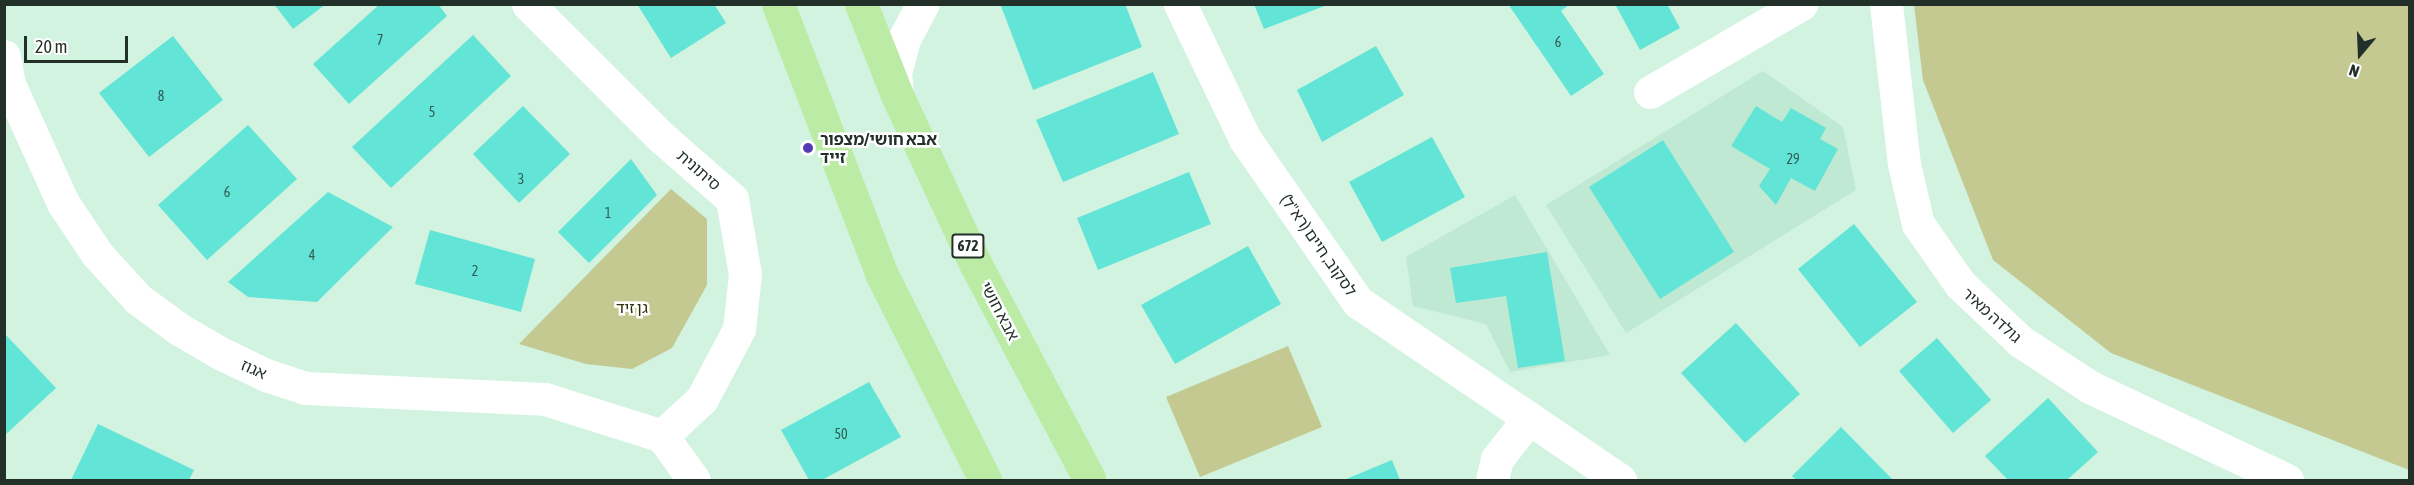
<!DOCTYPE html>
<meta charset="utf-8">
<style>
body{margin:0}
#map{position:relative;width:2414px;height:485px;overflow:hidden;background:#d1f3e0;font-family:"Asap Condensed","Noto Sans Hebrew",sans-serif}
div>[style]{position:absolute}
[style*='--x']{left:calc(var(--x)*1px);top:calc(var(--y)*1px);width:calc(var(--w)*1px);rotate:calc(var(--a)*1deg)}
.built>*{inset:0;background:#bfe9d2}
.green>*{inset:0;background:#c4c991}
.building>*{inset:0;background:#62e4d7}
.street>*{height:33px;margin:-16.5px;padding:0 16.5px;transform-origin:16.5px;border-radius:16.5px;background:#fff}
.primary>*{height:33px;margin:-16.5px;padding:0 16.5px;transform-origin:16.5px;border-radius:16.5px;background:#bceba6}
.dots>*{width:16px;height:16px;translate:-50% -50%;box-sizing:border-box;border:3px solid #fff;border-radius:50%}
span{translate:-50% -50%;white-space:nowrap;text-align:center;line-height:1.15;-webkit-text-stroke:5px #fff;paint-order:stroke}
.number-label{font-size:14px;color:#335d54}
.number-label span{-webkit-text-stroke-width:0}
.shield-label span{padding:2px 4px;background:#fff;border:2px solid;border-radius:4px;-webkit-text-stroke-width:0}
.shield-label{font-size:15px;color:#233029;font-weight:700}
.poi-label{font-size:16px;color:#233029;font-weight:700}
.left{translate:0 -50%;text-align:left}
.street-label{font-size:16px;color:#233029}
.park-label{font-size:16px;color:#2f3108}
.frame{position:absolute;inset:0;border:6px solid #233029;pointer-events:none}
.north{position:absolute;left:2330px;top:24px;width:60px;height:60px;-webkit-text-stroke:4px #fff;paint-order:stroke;rotate:199deg;font-size:16px;font-weight:700;line-height:24px;text-align:center;color:#233029}
.north::after{content:'';display:block;margin:auto;width:21px;height:27px;background:#233029;clip-path:polygon(50% 0,100% 100%,50% 72%,0 100%)}
.scale{position:absolute;left:24px;top:36px;width:104px;height:27px;box-sizing:border-box;border:3px solid #233029;border-top:0;padding-left:8px;font-size:18px;line-height:21px;white-space:nowrap;color:#233029;-webkit-text-stroke:4px #fff;paint-order:stroke}
</style>
<div id="map">
<div class="built">
<div style="clip-path:polygon(1763px 71px,1843px 127px,1856px 190px,1626px 333px,1546px 205px)"></div>
<div style="clip-path:polygon(1515px 195px,1610px 355px,1510px 372px,1486px 324px,1413px 306px,1406px 257px)"></div>
</div>
<div class="green">
<div style="clip-path:polygon(1914px 5px,2409px 5px,2409px 470px,2111px 353px,1993px 260px,1923px 80px)"></div>
<div style="clip-path:polygon(671px 189px,707px 219px,707px 285px,672px 348px,632px 369px,586px 364px,519px 344px)"></div>
<div style="clip-path:polygon(1288px 346px,1322px 427px,1200px 477px,1166px 397px)"></div>
</div>
<div class="building">
<div style="clip-path:polygon(274px 4px,326px 4px,293px 29px)"></div>
<div style="clip-path:polygon(380px 4px,438px 4px,447px 16px,349px 104px,313px 64px)"></div>
<div style="clip-path:polygon(637px 4px,714px 4px,726px 23px,671px 58px)"></div>
<div style="clip-path:polygon(1006px 4px,1125px 4px,1142px 47px,1033px 90px,1001px 6px)"></div>
<div style="clip-path:polygon(1254px 4px,1327px 4px,1327px 5px,1264px 29px)"></div>
<div style="clip-path:polygon(1508px 4px,1570px 4px,1561px 11px,1604px 74px,1571px 96px)"></div>
<div style="clip-path:polygon(1615px 4px,1667px 4px,1680px 28px,1640px 50px)"></div>
<div style="clip-path:polygon(473px 35px,511px 76px,391px 188px,352px 147px)"></div>
<div style="clip-path:polygon(173px 36px,223px 100px,149px 157px,99px 93px)"></div>
<div style="clip-path:polygon(1376px 46px,1404px 95px,1322px 142px,1297px 90px)"></div>
<div style="clip-path:polygon(1153px 72px,1179px 134px,1063px 182px,1036px 120px)"></div>
<div style="clip-path:polygon(523px 106px,570px 154px,519px 203px,473px 154px)"></div>
<div style="clip-path:polygon(1756px 106px,1782px 122px,1791px 108px,1826px 128px,1820px 139px,1838px 149px,1815px 191px,1791px 178px,1776px 205px,1759px 186px,1770px 169px,1731px 146px)"></div>
<div style="clip-path:polygon(248px 125px,297px 179px,207px 260px,158px 205px)"></div>
<div style="clip-path:polygon(1432px 137px,1465px 197px,1382px 242px,1349px 182px)"></div>
<div style="clip-path:polygon(1663px 140px,1734px 252px,1660px 299px,1589px 187px)"></div>
<div style="clip-path:polygon(631px 159px,657px 195px,589px 263px,558px 232px)"></div>
<div style="clip-path:polygon(1189px 172px,1211px 224px,1098px 270px,1077px 218px)"></div>
<div style="clip-path:polygon(328px 192px,393px 227px,317px 302px,248px 297px,228px 282px)"></div>
<div style="clip-path:polygon(1854px 224px,1917px 302px,1860px 347px,1798px 269px)"></div>
<div style="clip-path:polygon(430px 230px,535px 259px,521px 312px,415px 284px)"></div>
<div style="clip-path:polygon(1248px 246px,1281px 304px,1175px 364px,1141px 305px)"></div>
<div style="clip-path:polygon(1547px 252px,1565px 361px,1518px 368px,1506px 296px,1456px 303px,1450px 268px)"></div>
<div style="clip-path:polygon(1736px 323px,1800px 394px,1745px 443px,1681px 373px)"></div>
<div style="clip-path:polygon(4px 333px,56px 388px,4px 436px)"></div>
<div style="clip-path:polygon(1937px 338px,1991px 400px,1953px 433px,1899px 371px)"></div>
<div style="clip-path:polygon(869px 382px,901px 437px,822px 480px,809px 480px,781px 430px)"></div>
<div style="clip-path:polygon(2048px 398px,2098px 452px,2067px 480px,2008px 480px,1985px 456px)"></div>
<div style="clip-path:polygon(98px 424px,194px 470px,189px 480px,71px 480px)"></div>
<div style="clip-path:polygon(1841px 427px,1892px 479px,1891px 480px,1796px 480px,1792px 476px)"></div>
<div style="clip-path:polygon(1392px 460px,1400px 480px,1344px 480px)"></div>
</div>
<div class="street">
<div style="--x:528;--y:4;--w:187;--a:45"></div>
<div style="--x:660;--y:136;--w:96;--a:41.2"></div>
<div style="--x:732;--y:199;--w:76;--a:80.2"></div>
<div style="--x:745;--y:274;--w:55;--a:96.2"></div>
<div style="--x:739;--y:329;--w:79;--a:117.9"></div>
<div style="--x:702;--y:399;--w:54;--a:137.2"></div>
<div style="--x:1180;--y:4;--w:150;--a:64.3"></div>
<div style="--x:1245;--y:139;--w:198;--a:55.3"></div>
<div style="--x:1358;--y:302;--w:317;--a:34.2"></div>
<div style="--x:1886;--y:4;--w:161;--a:83.6"></div>
<div style="--x:1904;--y:164;--w:62;--a:76.9"></div>
<div style="--x:1918;--y:224;--w:73;--a:55"></div>
<div style="--x:1960;--y:284;--w:83;--a:43.5"></div>
<div style="--x:2020;--y:341;--w:84;--a:33.3"></div>
<div style="--x:2090;--y:387;--w:218;--a:25.3"></div>
<div style="--x:4;--y:56;--w:28;--a:80"></div>
<div style="--x:9;--y:84;--w:131;--a:65.6"></div>
<div style="--x:63;--y:203;--w:61;--a:56.3"></div>
<div style="--x:97;--y:254;--w:61;--a:47.7"></div>
<div style="--x:138;--y:299;--w:51;--a:36.2"></div>
<div style="--x:179;--y:329;--w:48;--a:30.3"></div>
<div style="--x:220;--y:353;--w:51;--a:25.6"></div>
<div style="--x:266;--y:375;--w:41;--a:18.4"></div>
<div style="--x:305;--y:388;--w:240;--a:2.6"></div>
<div style="--x:545;--y:399;--w:123;--a:17.5"></div>
<div style="--x:1650;--y:92;--w:175;--a:-30.2"></div>
<div style="--x:897;--y:95;--w:22;--a:-95"></div>
<div style="--x:895;--y:73;--w:35;--a:-75"></div>
<div style="--x:904;--y:39;--w:40;--a:-62"></div>
<div style="--x:662;--y:436;--w:54;--a:54"></div>
<div style="--x:1492;--y:480;--w:22;--a:-77"></div>
<div style="--x:1497;--y:459;--w:52;--a:-52"></div>
</div>
<div class="primary">
<div style="--x:778;--y:4;--w:288;--a:69"></div>
<div style="--x:881;--y:273;--w:232;--a:63.3"></div>
<div style="--x:861;--y:4;--w:98;--a:68.4"></div>
<div style="--x:897;--y:95;--w:187;--a:65.1"></div>
<div style="--x:976;--y:265;--w:243;--a:62.1"></div>
</div>
<div class="dots">
<div style="left:808px;top:148px;background:#523cb4"></div>
</div>
<div class="number-label">
<span style="left:380px;top:40px">7</span>
<span style="left:1558px;top:42px">6</span>
<span style="left:161px;top:96px">8</span>
<span style="left:432px;top:112px">5</span>
<span style="left:1793px;top:159px">29</span>
<span style="left:521px;top:179px">3</span>
<span style="left:227px;top:192px">6</span>
<span style="left:608px;top:213px">1</span>
<span style="left:312px;top:255px">4</span>
<span style="left:475px;top:271px">2</span>
<span style="left:841px;top:434px">50</span>
</div>
<div class="shield-label">
<span style="left:968px;top:246px">672</span>
</div>
<div class="poi-label">
<span class="left" style="left:820px;top:148px">אבא חושי/מצפור<br>זייד</span>
</div>
<div class="street-label">
<span style="left:699px;top:170px;rotate:41deg">סיתונית</span>
<span style="left:1319px;top:245px;rotate:55deg">לסקוב, חיים (רא"ל)</span>
<span style="left:1000px;top:311px;rotate:62deg">אבא חושי</span>
<span style="left:1992px;top:315px;rotate:42deg">גולדה מאיר</span>
<span style="left:254px;top:369px;rotate:24deg">אגוז</span>
</div>
<div class="park-label">
<span style="left:632px;top:307px">גן זיד</span>
</div>
<div class="frame"></div>
<div class="north">N</div>
<div class="scale">20 m</div>
</div>
